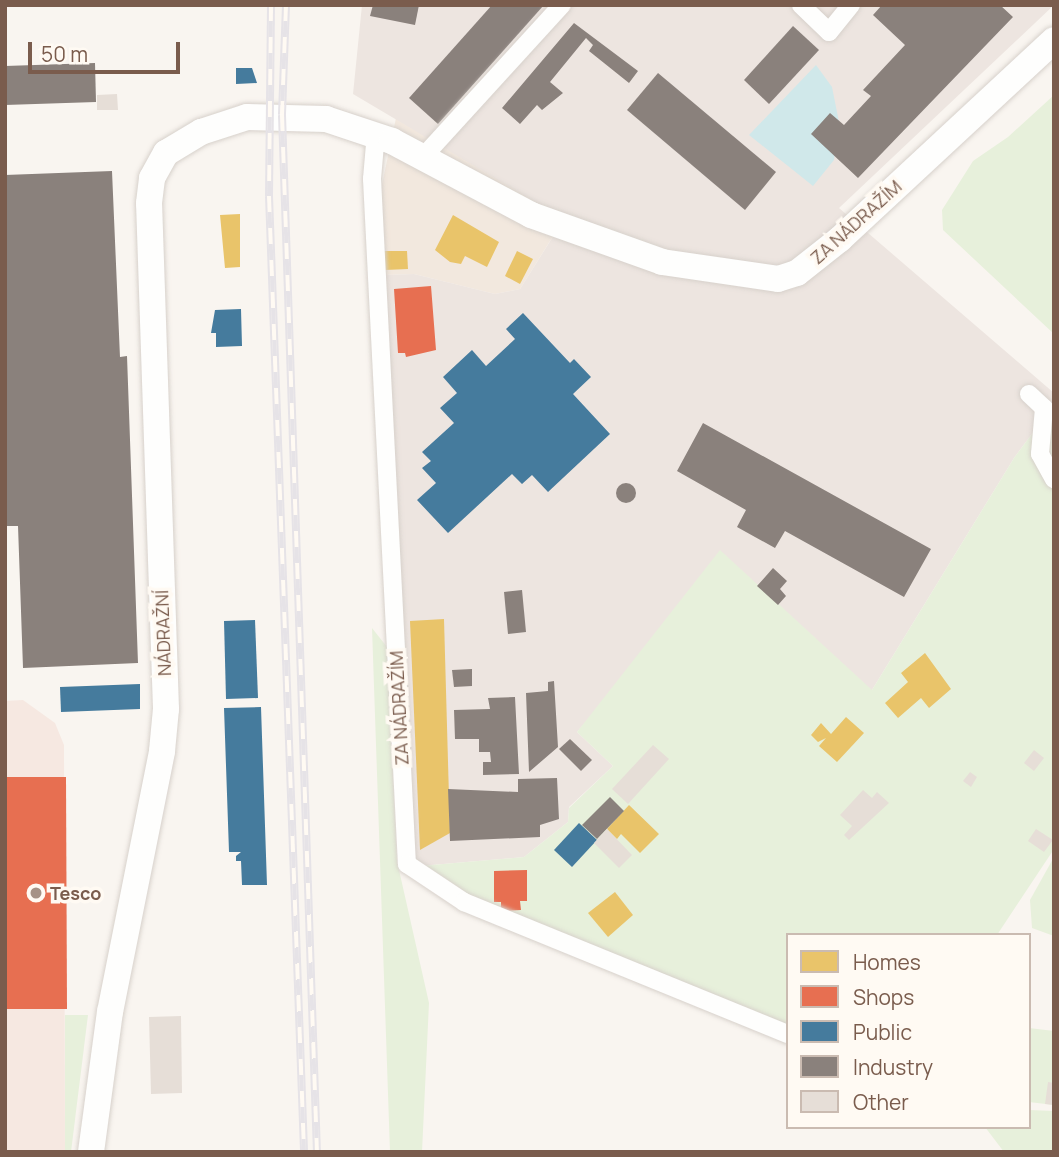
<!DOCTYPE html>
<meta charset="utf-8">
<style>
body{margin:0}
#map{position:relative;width:1059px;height:1157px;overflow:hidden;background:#f9f5f0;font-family:Manrope,sans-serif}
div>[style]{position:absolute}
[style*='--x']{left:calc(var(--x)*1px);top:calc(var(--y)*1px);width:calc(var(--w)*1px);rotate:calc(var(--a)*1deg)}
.residential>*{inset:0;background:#f2e8de}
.commercial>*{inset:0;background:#f6e8e1}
.industrial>*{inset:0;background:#ede5e0}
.green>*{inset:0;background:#e7f0db}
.water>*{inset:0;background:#d0e8ea}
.homes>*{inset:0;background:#e9c46a}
.shops>*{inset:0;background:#e76f51}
.public>*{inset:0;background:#457b9d}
.industry>*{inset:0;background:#8a817c}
.round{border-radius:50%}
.building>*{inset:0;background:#e6ded7}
.roads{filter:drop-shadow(0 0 2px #d7d1cb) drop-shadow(0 0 2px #d7d1cb)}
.minor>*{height:18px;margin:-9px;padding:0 9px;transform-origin:9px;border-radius:9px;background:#fefefd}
.secondary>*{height:26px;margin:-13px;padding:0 13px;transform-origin:13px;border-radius:13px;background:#fefefd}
.rail>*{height:8px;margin-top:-4px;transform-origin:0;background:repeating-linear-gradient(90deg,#fffaf3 0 16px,#e6e3e7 0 32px);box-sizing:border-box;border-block:2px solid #e6e3e7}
.dots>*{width:19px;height:19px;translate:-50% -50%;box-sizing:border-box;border:4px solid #fffaf3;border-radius:50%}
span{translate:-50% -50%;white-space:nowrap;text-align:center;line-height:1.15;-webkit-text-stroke:7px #fffaf3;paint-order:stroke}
.street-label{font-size:18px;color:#7a5c4d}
.poi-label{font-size:18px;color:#7a5c4d;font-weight:700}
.left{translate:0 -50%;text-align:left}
.frame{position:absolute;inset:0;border:7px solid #7a5c4d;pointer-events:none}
.legend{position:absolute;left:786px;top:933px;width:245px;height:196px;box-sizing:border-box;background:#fffaf3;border:2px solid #cabbb1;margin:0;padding:9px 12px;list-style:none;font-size:21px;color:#7a5c4d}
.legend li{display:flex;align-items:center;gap:14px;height:35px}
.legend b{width:35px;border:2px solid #cabbb1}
.scale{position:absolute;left:28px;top:42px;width:152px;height:32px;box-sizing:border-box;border:4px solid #7a5c4d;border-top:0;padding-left:9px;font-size:21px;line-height:24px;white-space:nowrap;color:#7a5c4d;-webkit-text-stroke:5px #fffaf3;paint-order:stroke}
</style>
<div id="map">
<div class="residential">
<div style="clip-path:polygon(396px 118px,565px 217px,520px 289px,495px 294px,414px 274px,384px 275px,380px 194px)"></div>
</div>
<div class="commercial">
<div style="clip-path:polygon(23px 700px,55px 723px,64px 745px,65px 1152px,5px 1152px,5px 701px)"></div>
</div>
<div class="industrial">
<div style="clip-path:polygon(362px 5px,1054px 5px,839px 208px,1054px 393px,1054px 404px,1014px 458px,872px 690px,616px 687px,577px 732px,613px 766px,569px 807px,568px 822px,524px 857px,420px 866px,411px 847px,383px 275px,414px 274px,495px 294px,520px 289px,564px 219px,353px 94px)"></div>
</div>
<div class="green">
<div style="clip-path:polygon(1054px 95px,1054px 334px,943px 230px,942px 210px,973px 161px,1008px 137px)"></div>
<div style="clip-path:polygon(1054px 404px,1054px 849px,997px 935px,788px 935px,788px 1032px,513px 923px,420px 866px,524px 857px,568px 822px,569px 808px,613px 766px,577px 732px,720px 550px,872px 690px,1014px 458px)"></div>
<div style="clip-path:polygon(372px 628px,387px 647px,397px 861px,429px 1003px,422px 1152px,390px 1152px)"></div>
<div style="clip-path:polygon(1054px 857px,1054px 936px,1032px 928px,1030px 900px)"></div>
<div style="clip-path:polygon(65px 1015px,88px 1015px,71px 1152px,65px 1152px)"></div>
<div style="clip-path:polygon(1029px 1028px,1054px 1031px,1054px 1105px,1029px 1102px)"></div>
<div style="clip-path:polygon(1029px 1110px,1054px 1111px,1054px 1152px,1004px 1152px,985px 1127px,1029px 1127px)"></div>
</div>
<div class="water">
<div style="clip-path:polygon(816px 65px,832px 87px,839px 122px,834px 160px,813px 186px,749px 135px)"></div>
</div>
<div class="homes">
<div style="clip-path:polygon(240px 214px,240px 267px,225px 268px,220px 215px)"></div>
<div style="clip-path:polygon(453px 215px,499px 242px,487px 267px,465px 256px,461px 264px,450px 262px,435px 250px)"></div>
<div style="clip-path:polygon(384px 251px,407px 251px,408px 269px,385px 270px)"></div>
<div style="clip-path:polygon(517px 251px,533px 259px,520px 284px,505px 276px)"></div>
<div style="clip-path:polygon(444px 619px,450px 833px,420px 850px,410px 621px)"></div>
<div style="clip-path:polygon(925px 653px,951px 689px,929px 708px,921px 698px,898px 718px,885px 703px,908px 682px,901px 673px)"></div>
<div style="clip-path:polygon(846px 717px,864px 733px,837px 762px,819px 746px,826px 738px,818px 742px,811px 735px,821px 723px,831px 734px)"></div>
<div style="clip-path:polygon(629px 805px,659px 834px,640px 853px,621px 834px,617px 839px,607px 829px)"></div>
<div style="clip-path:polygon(615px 892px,633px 915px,608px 937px,588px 913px)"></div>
</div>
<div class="shops">
<div style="clip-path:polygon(431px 286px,436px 350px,406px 357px,405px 353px,398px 353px,394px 289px)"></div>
<div style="clip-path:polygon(5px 777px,66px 777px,67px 1009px,5px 1009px)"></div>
<div style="clip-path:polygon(527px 870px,527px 901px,520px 901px,521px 910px,501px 911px,501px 902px,494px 902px,494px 871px)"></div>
</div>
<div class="public">
<div style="clip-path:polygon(236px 68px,252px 68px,257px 83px,236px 84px)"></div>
<div style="clip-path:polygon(241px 309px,242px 346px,216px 347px,216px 333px,211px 333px,215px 310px)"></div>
<div style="clip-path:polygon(523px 313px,570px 363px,574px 359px,591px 377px,573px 394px,610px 434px,548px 492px,532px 475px,522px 484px,512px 474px,448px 533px,417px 500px,436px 483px,422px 468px,431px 461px,422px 452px,454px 423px,440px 408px,457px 393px,443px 377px,472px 350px,486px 366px,515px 339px,506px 329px)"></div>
<div style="clip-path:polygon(255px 620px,258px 698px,226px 699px,224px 621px)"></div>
<div style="clip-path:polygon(140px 684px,140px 709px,61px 712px,60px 687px)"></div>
<div style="clip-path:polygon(261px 707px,267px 885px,242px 885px,241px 861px,236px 861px,236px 856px,241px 852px,229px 852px,224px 708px)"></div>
<div style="clip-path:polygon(579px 823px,597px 840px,572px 867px,554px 850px)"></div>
</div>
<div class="industry">
<div style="clip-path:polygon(373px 5px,419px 5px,415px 25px,370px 16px)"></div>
<div style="clip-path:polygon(492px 5px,544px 5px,438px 124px,409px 98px)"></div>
<div style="clip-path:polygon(882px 5px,1000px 5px,1013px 17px,858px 178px,811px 134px,830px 113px,844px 125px,871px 96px,863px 90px,905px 45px,873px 15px)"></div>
<div style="clip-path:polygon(574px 23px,638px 71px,629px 83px,589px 51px,593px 45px,586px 38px,550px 82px,563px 93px,542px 110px,537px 105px,520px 124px,502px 108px)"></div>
<div style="clip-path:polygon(793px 26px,819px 50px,769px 104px,744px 80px)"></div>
<div style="clip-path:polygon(95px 63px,96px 102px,5px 105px,5px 66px)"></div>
<div style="clip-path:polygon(658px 73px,776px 172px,745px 210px,627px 110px)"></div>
<div style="clip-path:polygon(112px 171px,120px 357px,127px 356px,138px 663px,23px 668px,18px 526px,5px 526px,5px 175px)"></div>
<div style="clip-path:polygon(703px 423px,931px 549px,904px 597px,785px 531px,775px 548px,737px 527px,746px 510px,677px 471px)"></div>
<div class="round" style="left:616px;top:483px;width:20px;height:20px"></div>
<div style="clip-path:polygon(773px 568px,787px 581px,780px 589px,786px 596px,778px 605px,757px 586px)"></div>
<div style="clip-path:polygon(522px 590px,526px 632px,508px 634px,504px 592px)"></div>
<div style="clip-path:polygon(472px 669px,472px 686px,454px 687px,452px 670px)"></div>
<div style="clip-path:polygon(554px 681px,558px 747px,529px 772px,526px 693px,548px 691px,548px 682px)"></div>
<div style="clip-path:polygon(515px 697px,519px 774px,483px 775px,483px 762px,491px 762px,490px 752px,479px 752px,479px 739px,455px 739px,454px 710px,490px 709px,488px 698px)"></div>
<div style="clip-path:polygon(570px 739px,592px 760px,581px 771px,559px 749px)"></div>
<div style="clip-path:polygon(557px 778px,559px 819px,540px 825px,540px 837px,450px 841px,448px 789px,518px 792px,518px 779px)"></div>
<div style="clip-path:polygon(610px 797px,624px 811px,597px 839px,582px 825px)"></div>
</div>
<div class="building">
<div style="clip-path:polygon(117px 94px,118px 110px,97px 110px,97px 95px)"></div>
<div style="clip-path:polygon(653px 745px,669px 759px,628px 804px,612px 789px)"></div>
<div style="clip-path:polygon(1034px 750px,1044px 758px,1034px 771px,1024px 763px)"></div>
<div style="clip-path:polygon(970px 772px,977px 777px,971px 787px,963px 781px)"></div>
<div style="clip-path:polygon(863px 790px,872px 798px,877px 792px,889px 803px,849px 840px,844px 835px,852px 826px,840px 815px)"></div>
<div style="clip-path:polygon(607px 829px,632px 855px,619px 868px,594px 843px)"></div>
<div style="clip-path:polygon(1036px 829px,1053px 840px,1044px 852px,1028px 841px)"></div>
<div style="clip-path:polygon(181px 1016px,182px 1093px,151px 1094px,149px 1017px)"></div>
<div style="clip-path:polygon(1048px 1082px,1054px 1083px,1054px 1105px,1045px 1104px)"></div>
</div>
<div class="roads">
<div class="minor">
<div style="--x:801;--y:5;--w:39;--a:44"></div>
<div style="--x:829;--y:32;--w:35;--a:-51"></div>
<div style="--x:376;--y:133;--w:46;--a:95"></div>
<div style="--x:372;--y:179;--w:686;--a:87.08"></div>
<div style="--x:407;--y:864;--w:69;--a:33.7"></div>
<div style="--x:464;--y:902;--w:350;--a:22.2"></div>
<div style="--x:423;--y:157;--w:206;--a:-47.6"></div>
<div style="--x:1029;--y:394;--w:21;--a:43"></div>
<div style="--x:1044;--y:408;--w:46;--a:95"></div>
<div style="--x:1040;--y:454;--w:29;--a:61"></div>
</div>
<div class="secondary">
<div style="--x:91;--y:1152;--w:141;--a:-82.3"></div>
<div style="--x:110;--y:1012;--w:266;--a:-78.7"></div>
<div style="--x:162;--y:751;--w:42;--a:-84.6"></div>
<div style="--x:166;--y:709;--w:506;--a:-91.92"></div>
<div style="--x:149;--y:203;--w:25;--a:-83"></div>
<div style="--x:152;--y:178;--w:29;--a:-61"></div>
<div style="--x:166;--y:153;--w:41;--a:-31"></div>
<div style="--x:201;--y:132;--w:48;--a:-18.1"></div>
<div style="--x:247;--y:117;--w:79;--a:1.5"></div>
<div style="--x:326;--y:119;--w:70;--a:18.4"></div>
<div style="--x:392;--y:141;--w:157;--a:28"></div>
<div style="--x:531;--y:215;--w:139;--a:19.7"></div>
<div style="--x:662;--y:262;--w:117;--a:8.3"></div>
<div style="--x:778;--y:279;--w:20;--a:-18"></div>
<div style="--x:797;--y:273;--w:55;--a:-38.3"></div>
<div style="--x:840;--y:239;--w:292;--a:-42.9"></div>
</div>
</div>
<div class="rail">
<div style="--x:271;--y:5;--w:191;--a:90.6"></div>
<div style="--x:269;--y:196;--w:957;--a:87.9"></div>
<div style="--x:286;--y:5;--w:110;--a:92.1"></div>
<div style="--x:282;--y:115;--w:1038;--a:88.07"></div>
</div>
<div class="dots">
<div style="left:36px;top:893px;background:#a69286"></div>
</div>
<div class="street-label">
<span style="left:856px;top:222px;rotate:-42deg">ZA NÁDRAŽÍM</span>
<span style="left:163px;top:633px;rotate:-92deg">NÁDRAŽNÍ</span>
<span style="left:399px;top:708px;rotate:-93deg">ZA NÁDRAŽÍM</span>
</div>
<div class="poi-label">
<span class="left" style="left:50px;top:893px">Tesco</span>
</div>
<div class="frame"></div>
<ul class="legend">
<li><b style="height:19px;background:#e9c46a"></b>Homes</li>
<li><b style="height:19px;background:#e76f51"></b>Shops</li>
<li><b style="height:19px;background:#457b9d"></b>Public</li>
<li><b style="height:19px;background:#8a817c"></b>Industry</li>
<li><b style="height:19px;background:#e6ded7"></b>Other</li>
</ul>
<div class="scale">50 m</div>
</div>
